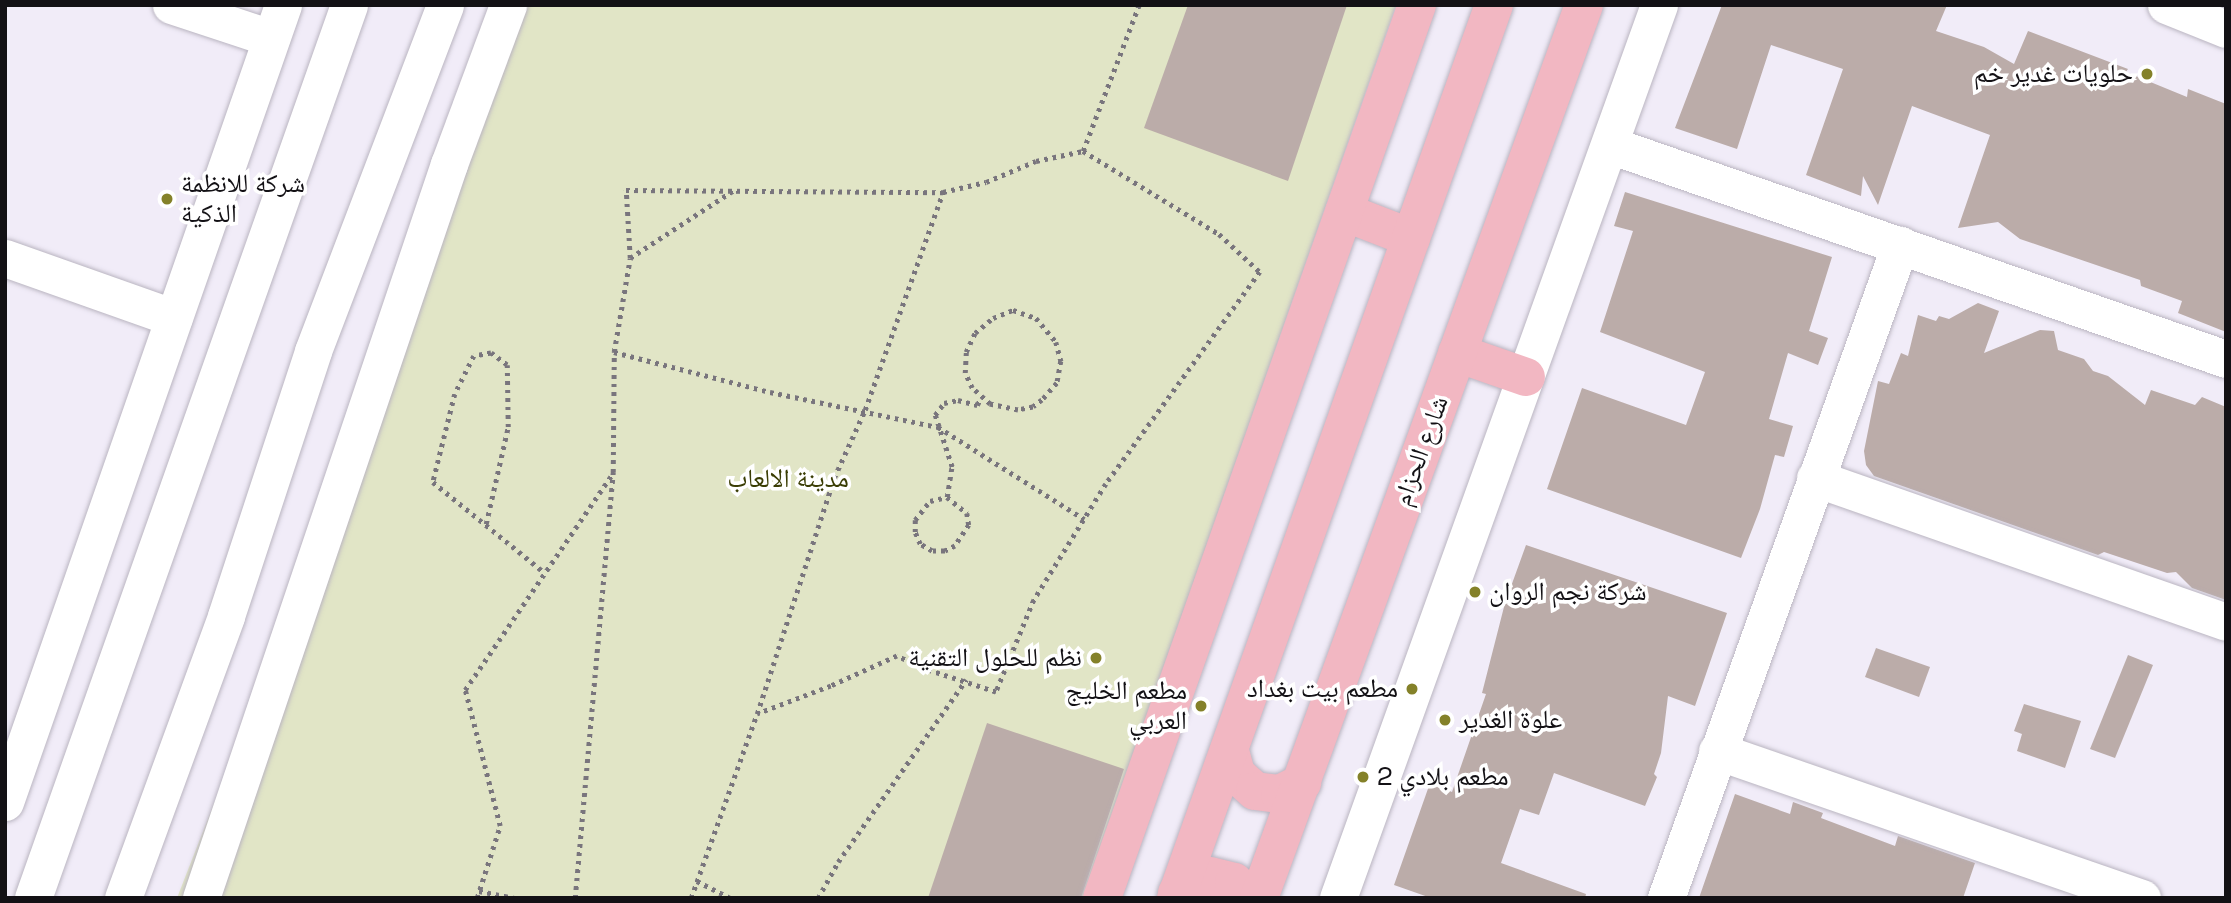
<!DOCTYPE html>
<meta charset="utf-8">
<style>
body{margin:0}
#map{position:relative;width:2231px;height:903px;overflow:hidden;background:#f1ecf8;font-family:"Space Grotesk","Noto Naskh Arabic",sans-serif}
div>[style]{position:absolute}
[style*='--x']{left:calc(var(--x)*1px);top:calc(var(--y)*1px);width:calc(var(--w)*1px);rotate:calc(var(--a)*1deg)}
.green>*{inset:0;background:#e1e5c6}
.building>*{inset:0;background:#bbaca9}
.path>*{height:4.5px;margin-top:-2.25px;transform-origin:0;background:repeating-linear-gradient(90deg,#79757d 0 3.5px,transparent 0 8.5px)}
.roads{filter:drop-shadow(0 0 2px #bab5c1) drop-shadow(0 0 2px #bab5c1)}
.minor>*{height:37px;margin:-18.5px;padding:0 18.5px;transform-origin:18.5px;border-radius:18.5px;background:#fff}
.major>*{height:38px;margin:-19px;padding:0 19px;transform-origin:19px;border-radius:19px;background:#f2b7c2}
.dots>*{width:19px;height:19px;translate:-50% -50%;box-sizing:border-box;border:4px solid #fff;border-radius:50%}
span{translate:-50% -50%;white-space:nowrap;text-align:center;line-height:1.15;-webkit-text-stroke:7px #fff;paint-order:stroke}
.poi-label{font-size:26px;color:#131115}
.right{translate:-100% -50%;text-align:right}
.left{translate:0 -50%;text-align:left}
.street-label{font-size:26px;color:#131115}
.park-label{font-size:26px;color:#3a3d04}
.frame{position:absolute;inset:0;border:7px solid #131115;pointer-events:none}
</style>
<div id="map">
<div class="green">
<div style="clip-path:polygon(526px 5px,1396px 5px,1083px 898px,177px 898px)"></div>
</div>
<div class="building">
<div style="clip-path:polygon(1188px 5px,1347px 5px,1288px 181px,1144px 128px)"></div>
<div style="clip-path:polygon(1722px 5px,1947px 5px,1936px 31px,1984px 47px,2014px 64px,2028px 31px,2128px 69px,2126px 72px,2187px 97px,2188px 89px,2226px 104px,2226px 332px,2178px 313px,2182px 301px,2141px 286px,2140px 280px,2020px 239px,1998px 222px,1958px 228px,1990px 135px,1912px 106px,1878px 205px,1863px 176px,1861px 196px,1806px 175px,1843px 69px,1771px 45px,1737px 149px,1675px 128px)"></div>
<div style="clip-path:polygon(1625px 192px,1832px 257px,1809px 331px,1828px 338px,1818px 365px,1788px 353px,1769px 419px,1793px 426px,1784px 457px,1775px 455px,1760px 509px,1741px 558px,1547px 489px,1582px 388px,1686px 425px,1705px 372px,1600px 332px,1633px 231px,1614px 226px)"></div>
<div style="clip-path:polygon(1978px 303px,1999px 311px,1984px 353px,2040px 330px,2054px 331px,2058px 350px,2084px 359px,2093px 371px,2108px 376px,2145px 405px,2151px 390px,2195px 405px,2202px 397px,2226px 407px,2226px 600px,2192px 588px,2176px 572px,2167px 573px,2104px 552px,2098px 555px,1874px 476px,1866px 465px,1864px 451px,1878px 381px,1889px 384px,1901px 353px,1908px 356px,1918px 315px,1936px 321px,1939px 316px,1949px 319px)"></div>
<div style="clip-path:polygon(1526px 545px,1727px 613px,1695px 706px,1668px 696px,1661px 753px,1654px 774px,1657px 777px,1645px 806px,1554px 773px,1539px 815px,1520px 809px,1501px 863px,1586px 894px,1585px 898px,1431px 898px,1394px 885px,1430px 783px,1452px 792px,1486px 694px,1482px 693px,1505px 603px)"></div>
<div style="clip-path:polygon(1876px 648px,1930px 667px,1919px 697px,1865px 677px)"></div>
<div style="clip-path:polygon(2128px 655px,2153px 665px,2115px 758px,2090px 749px)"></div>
<div style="clip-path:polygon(2024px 704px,2081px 721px,2065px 768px,2017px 751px,2022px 734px,2014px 731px)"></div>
<div style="clip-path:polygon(987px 723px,1124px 769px,1081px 898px,928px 898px)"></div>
<div style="clip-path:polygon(1735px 794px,1790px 814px,1793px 802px,1823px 813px,1821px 818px,1895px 846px,1898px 836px,1975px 863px,1963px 898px,1699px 898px)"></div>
</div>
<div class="path">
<div style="--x:1083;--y:151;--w:156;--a:-69"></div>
<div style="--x:630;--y:258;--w:124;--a:-33.2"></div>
<div style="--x:1013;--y:310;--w:24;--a:19"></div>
<div style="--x:1036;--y:318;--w:31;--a:50"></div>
<div style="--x:1056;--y:342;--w:20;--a:75"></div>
<div style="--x:1061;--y:361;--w:22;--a:100"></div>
<div style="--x:1057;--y:383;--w:23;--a:131"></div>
<div style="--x:1042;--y:400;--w:11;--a:142"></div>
<div style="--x:1033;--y:407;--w:15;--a:169"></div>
<div style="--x:1018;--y:410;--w:29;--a:-168"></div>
<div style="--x:990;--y:404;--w:24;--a:-138"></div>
<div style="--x:972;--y:388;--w:17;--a:-115"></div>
<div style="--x:965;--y:373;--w:21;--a:-87"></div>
<div style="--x:966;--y:352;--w:21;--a:-65"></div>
<div style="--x:975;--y:333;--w:23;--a:-40"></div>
<div style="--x:993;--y:318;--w:22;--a:-22"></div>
<div style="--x:614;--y:352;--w:161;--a:14.4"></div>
<div style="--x:770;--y:392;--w:172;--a:11.8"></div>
<div style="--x:938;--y:427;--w:173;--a:32.2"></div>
<div style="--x:947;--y:497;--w:26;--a:39"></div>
<div style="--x:967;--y:513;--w:12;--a:81"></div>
<div style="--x:969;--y:525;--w:25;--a:124"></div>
<div style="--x:955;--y:546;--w:11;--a:153"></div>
<div style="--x:945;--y:551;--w:13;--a:180"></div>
<div style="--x:932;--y:551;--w:14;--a:-150"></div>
<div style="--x:920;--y:544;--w:13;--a:-113"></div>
<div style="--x:915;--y:532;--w:12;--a:-90"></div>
<div style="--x:915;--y:520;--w:24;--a:-52"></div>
<div style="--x:930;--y:501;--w:17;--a:-13"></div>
<div style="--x:947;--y:497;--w:30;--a:-81"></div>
<div style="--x:952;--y:467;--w:55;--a:-108.1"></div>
<div style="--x:935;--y:415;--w:15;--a:-53"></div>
<div style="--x:944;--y:403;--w:14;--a:-12"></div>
<div style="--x:958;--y:400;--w:20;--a:15"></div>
<div style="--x:977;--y:405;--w:8;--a:-60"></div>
<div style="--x:486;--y:524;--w:99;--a:-77.2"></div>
<div style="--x:508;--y:427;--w:62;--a:-90.9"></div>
<div style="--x:507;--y:365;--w:20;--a:-143"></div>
<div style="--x:491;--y:353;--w:17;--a:170"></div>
<div style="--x:474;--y:356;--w:42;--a:116.6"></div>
<div style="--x:455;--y:394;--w:91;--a:104"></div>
<div style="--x:433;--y:482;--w:144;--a:39.1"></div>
<div style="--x:697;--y:881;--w:38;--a:27"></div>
<div style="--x:479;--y:891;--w:36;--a:11"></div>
<div style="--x:477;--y:898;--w:76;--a:-72.3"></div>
<div style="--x:500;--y:826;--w:140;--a:-104.4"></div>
<div style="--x:465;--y:690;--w:263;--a:-55.7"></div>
<div style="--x:575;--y:898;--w:428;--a:-84.9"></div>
<div style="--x:613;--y:472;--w:120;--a:-89.5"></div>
<div style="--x:614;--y:352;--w:95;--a:-80.3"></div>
<div style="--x:630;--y:258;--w:68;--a:-93.4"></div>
<div style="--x:626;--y:190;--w:317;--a:0.4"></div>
<div style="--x:691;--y:898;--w:195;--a:-70.3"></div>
<div style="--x:757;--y:714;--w:248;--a:-71.9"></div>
<div style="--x:834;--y:478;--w:75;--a:-65.5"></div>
<div style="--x:865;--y:410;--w:232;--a:-70.3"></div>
<div style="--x:943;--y:192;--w:44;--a:-13.1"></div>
<div style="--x:986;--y:182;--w:54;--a:-22.8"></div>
<div style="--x:1036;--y:161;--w:48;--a:-12"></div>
<div style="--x:1083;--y:151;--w:159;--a:31.4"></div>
<div style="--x:1219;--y:234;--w:56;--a:42.8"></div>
<div style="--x:1260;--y:272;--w:262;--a:126"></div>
<div style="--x:1106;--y:484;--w:137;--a:121.8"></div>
<div style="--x:1034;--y:600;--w:100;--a:112.4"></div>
<div style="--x:996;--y:692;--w:71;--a:-162.1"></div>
<div style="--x:928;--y:670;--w:34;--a:-156"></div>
<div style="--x:897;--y:656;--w:72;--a:155.6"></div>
<div style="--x:831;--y:686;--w:79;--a:159.3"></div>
<div style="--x:818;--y:898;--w:41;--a:-60.9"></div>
<div style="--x:838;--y:862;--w:223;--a:-54.9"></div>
</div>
<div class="roads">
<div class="minor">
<div style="--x:171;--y:5;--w:105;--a:18.3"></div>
<div style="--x:2166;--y:5;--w:65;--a:21.8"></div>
<div style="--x:1610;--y:145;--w:652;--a:19.16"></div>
<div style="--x:5;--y:258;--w:179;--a:19.5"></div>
<div style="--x:1815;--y:478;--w:435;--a:19.3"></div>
<div style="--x:1717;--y:751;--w:450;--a:19.1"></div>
<div style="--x:5;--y:802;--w:844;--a:-70.77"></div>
<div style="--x:33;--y:898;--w:947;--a:-70.51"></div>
<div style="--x:123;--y:898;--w:300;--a:-69.9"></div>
<div style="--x:226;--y:616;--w:279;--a:-71.8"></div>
<div style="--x:313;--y:351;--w:370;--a:-69.1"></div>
<div style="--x:201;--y:898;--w:775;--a:-71.33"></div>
<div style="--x:449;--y:164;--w:170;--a:-69.6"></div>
<div style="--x:1338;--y:898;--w:949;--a:-70.23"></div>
<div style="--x:1666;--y:898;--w:694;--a:-70.29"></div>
</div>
<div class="major">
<div style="--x:1344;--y:212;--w:72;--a:21.2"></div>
<div style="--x:1457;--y:353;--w:73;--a:19.2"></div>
<div style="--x:1230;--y:751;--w:24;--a:75"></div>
<div style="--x:1236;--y:774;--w:25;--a:42"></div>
<div style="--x:1255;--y:791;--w:25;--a:7"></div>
<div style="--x:1280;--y:794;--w:25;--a:-27"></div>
<div style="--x:1177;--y:893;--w:13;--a:-45"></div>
<div style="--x:1186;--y:884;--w:25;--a:-18"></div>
<div style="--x:1210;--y:876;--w:25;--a:14"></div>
<div style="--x:1234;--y:882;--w:21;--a:49"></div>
<div style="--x:1102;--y:898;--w:947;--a:-70.57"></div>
<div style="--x:1176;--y:898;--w:948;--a:-70.4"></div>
<div style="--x:1259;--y:898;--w:950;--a:-70"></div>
</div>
</div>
<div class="dots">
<div style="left:2147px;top:74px;background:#848129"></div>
<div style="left:167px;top:199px;background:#848129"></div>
<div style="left:1475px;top:592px;background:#848129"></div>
<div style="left:1096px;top:658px;background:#848129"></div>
<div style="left:1412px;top:689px;background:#848129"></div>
<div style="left:1201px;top:706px;background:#848129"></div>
<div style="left:1445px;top:720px;background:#848129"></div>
<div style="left:1363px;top:777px;background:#848129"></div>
</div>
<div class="poi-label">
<span class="right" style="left:2133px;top:74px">حلويات غدير خم</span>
<span class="left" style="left:181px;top:199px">شركة للانظمة<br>الذكية</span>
<span class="left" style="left:1489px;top:592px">شركة نجم الروان</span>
<span class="right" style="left:1082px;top:658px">نظم للحلول التقنية</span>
<span class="right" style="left:1398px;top:689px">مطعم بيت بغداد</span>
<span class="right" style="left:1187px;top:706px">مطعم الخليج<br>العربي</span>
<span class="left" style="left:1459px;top:720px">علوة الغدير</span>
<span class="left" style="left:1377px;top:777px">مطعم بلادي 2</span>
</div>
<div class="street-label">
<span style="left:1421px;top:451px;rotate:-70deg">شارع الحزام</span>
</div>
<div class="park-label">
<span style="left:788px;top:479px">مدينة الالعاب</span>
</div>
<div class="frame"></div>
</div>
